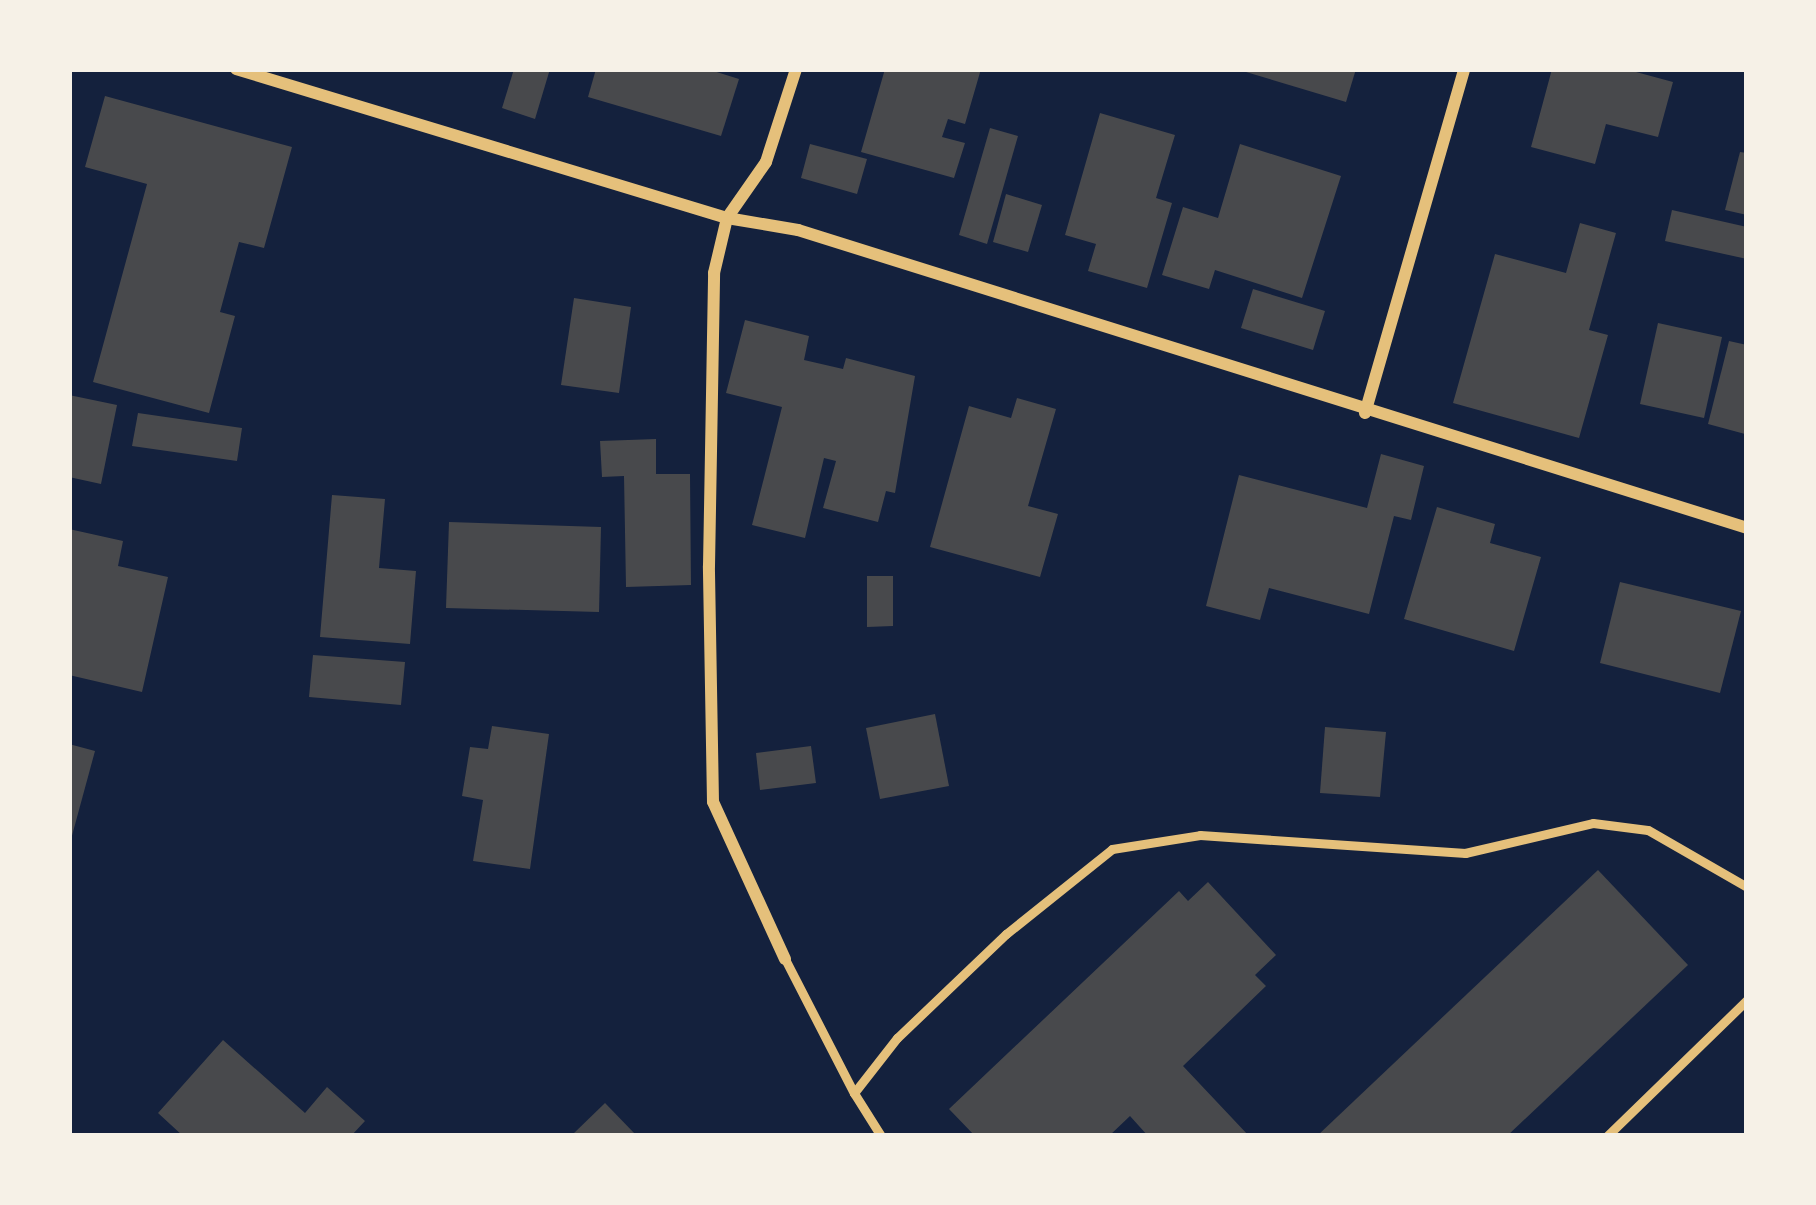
<!DOCTYPE html>
<style>
body{margin:0}
#map{position:relative;width:1816px;height:1205px;overflow:hidden;background:#14213d;font-family:"Work Sans",sans-serif}
div>[style]{position:absolute}
[style*='--x']{left:calc(var(--x)*1px);top:calc(var(--y)*1px);width:calc(var(--w)*1px);rotate:calc(var(--a)*1deg)}
.building>*{inset:0;background:#48494c}
.service>*{height:9px;margin:-4.5px;padding:0 4.5px;transform-origin:4.5px;border-radius:4.5px;background:#e5c07b}
.minor>*{height:12px;margin:-6px;padding:0 6px;transform-origin:6px;border-radius:6px;background:#e5c07b}
span{translate:-50% -50%;white-space:nowrap;text-align:center;line-height:1.15;-webkit-text-stroke:9px #f6f1e7;paint-order:stroke}
.frame{position:absolute;inset:0;border:72px solid #f6f1e7;pointer-events:none}
</style>
<div id="map">
<div class="building">
<div style="clip-path:polygon(514px 69px,550px 69px,535px 119px,502px 108px)"></div>
<div style="clip-path:polygon(596px 69px,707px 69px,739px 79px,721px 136px,588px 97px)"></div>
<div style="clip-path:polygon(885px 69px,981px 69px,965px 124px,948px 119px,942px 137px,965px 143px,954px 178px,861px 152px)"></div>
<div style="clip-path:polygon(1236px 69px,1356px 69px,1346px 102px)"></div>
<div style="clip-path:polygon(1552px 69px,1625px 69px,1673px 82px,1658px 137px,1606px 124px,1595px 164px,1531px 147px)"></div>
<div style="clip-path:polygon(105px 96px,292px 147px,264px 248px,239px 242px,220px 312px,235px 316px,209px 413px,93px 382px,147px 184px,85px 167px)"></div>
<div style="clip-path:polygon(1100px 113px,1175px 135px,1156px 198px,1172px 203px,1147px 288px,1088px 271px,1096px 244px,1065px 235px)"></div>
<div style="clip-path:polygon(990px 128px,1018px 136px,987px 244px,959px 235px)"></div>
<div style="clip-path:polygon(810px 144px,867px 159px,857px 194px,801px 178px)"></div>
<div style="clip-path:polygon(1240px 144px,1341px 176px,1302px 298px,1215px 270px,1209px 289px,1162px 275px,1183px 207px,1218px 218px)"></div>
<div style="clip-path:polygon(1740px 152px,1747px 153px,1747px 215px,1725px 210px)"></div>
<div style="clip-path:polygon(1006px 194px,1042px 205px,1028px 252px,993px 242px)"></div>
<div style="clip-path:polygon(1672px 210px,1747px 227px,1747px 259px,1665px 241px)"></div>
<div style="clip-path:polygon(1580px 223px,1616px 233px,1589px 330px,1608px 335px,1579px 438px,1453px 403px,1495px 254px,1566px 273px)"></div>
<div style="clip-path:polygon(1253px 289px,1325px 311px,1313px 350px,1241px 328px)"></div>
<div style="clip-path:polygon(574px 298px,631px 307px,619px 393px,561px 385px)"></div>
<div style="clip-path:polygon(745px 320px,809px 336px,804px 360px,843px 369px,846px 358px,915px 376px,895px 493px,886px 491px,878px 522px,823px 508px,836px 461px,824px 458px,805px 538px,752px 525px,782px 407px,726px 393px)"></div>
<div style="clip-path:polygon(1658px 323px,1722px 337px,1704px 418px,1640px 404px)"></div>
<div style="clip-path:polygon(1729px 341px,1747px 345px,1745px 434px,1708px 424px)"></div>
<div style="clip-path:polygon(69px 395px,117px 405px,101px 484px,69px 477px)"></div>
<div style="clip-path:polygon(1017px 398px,1056px 409px,1028px 506px,1058px 514px,1040px 577px,930px 547px,969px 406px,1011px 418px)"></div>
<div style="clip-path:polygon(138px 413px,242px 428px,237px 461px,132px 446px)"></div>
<div style="clip-path:polygon(656px 439px,656px 474px,690px 474px,691px 585px,626px 587px,624px 476px,602px 477px,600px 441px)"></div>
<div style="clip-path:polygon(1381px 454px,1424px 466px,1411px 520px,1394px 516px,1369px 614px,1269px 588px,1260px 620px,1206px 606px,1239px 475px,1367px 508px)"></div>
<div style="clip-path:polygon(332px 495px,385px 499px,379px 568px,416px 571px,410px 644px,320px 637px)"></div>
<div style="clip-path:polygon(1437px 507px,1495px 524px,1490px 543px,1541px 557px,1514px 651px,1404px 619px)"></div>
<div style="clip-path:polygon(449px 522px,601px 527px,599px 612px,446px 608px)"></div>
<div style="clip-path:polygon(69px 529px,123px 541px,118px 566px,168px 577px,142px 692px,69px 675px)"></div>
<div style="clip-path:polygon(867px 576px,893px 576px,893px 626px,867px 627px)"></div>
<div style="clip-path:polygon(1620px 582px,1741px 611px,1720px 693px,1600px 663px)"></div>
<div style="clip-path:polygon(313px 655px,405px 662px,401px 705px,309px 697px)"></div>
<div style="clip-path:polygon(935px 714px,949px 786px,880px 799px,866px 728px)"></div>
<div style="clip-path:polygon(492px 726px,549px 734px,530px 869px,473px 861px,483px 800px,462px 796px,470px 747px,488px 749px)"></div>
<div style="clip-path:polygon(1325px 727px,1386px 732px,1380px 797px,1320px 793px)"></div>
<div style="clip-path:polygon(69px 744px,95px 751px,70px 843px,69px 843px)"></div>
<div style="clip-path:polygon(811px 746px,816px 783px,760px 790px,756px 753px)"></div>
<div style="clip-path:polygon(1598px 870px,1688px 965px,1507px 1136px,1317px 1136px)"></div>
<div style="clip-path:polygon(1208px 882px,1276px 955px,1255px 975px,1266px 986px,1183px 1066px,1249px 1136px,1148px 1136px,1130px 1116px,1109px 1136px,975px 1136px,949px 1109px,1179px 891px,1188px 901px)"></div>
<div style="clip-path:polygon(223px 1040px,305px 1113px,327px 1087px,365px 1121px,351px 1136px,183px 1136px,158px 1113px)"></div>
<div style="clip-path:polygon(605px 1103px,637px 1136px,571px 1136px)"></div>
</div>
<div class="service">
<div style="--x:785;--y:959;--w:151;--a:62.8"></div>
<div style="--x:881;--y:1136;--w:51;--a:-122.1"></div>
<div style="--x:854;--y:1093;--w:70;--a:-52"></div>
<div style="--x:897;--y:1038;--w:151;--a:-43.7"></div>
<div style="--x:1006;--y:934;--w:136;--a:-38.7"></div>
<div style="--x:1112;--y:849;--w:89;--a:-9"></div>
<div style="--x:1200;--y:835;--w:266;--a:3.9"></div>
<div style="--x:1465;--y:853;--w:131;--a:-13.2"></div>
<div style="--x:1593;--y:823;--w:55;--a:7.3"></div>
<div style="--x:1648;--y:830;--w:114;--a:29.9"></div>
<div style="--x:1607;--y:1136;--w:195;--a:-44.2"></div>
</div>
<div class="minor">
<div style="--x:236;--y:69;--w:513;--a:16.88"></div>
<div style="--x:727;--y:218;--w:72;--a:9.6"></div>
<div style="--x:798;--y:230;--w:995;--a:17.43"></div>
<div style="--x:1365;--y:413;--w:358;--a:-73.9"></div>
<div style="--x:785;--y:959;--w:173;--a:-114.6"></div>
<div style="--x:713;--y:802;--w:236;--a:-91"></div>
<div style="--x:709;--y:566;--w:293;--a:-89"></div>
<div style="--x:714;--y:273;--w:57;--a:-76.7"></div>
<div style="--x:727;--y:218;--w:68;--a:-55.1"></div>
<div style="--x:766;--y:162;--w:98;--a:-72.1"></div>
</div>
<div class="frame"></div>
</div>
